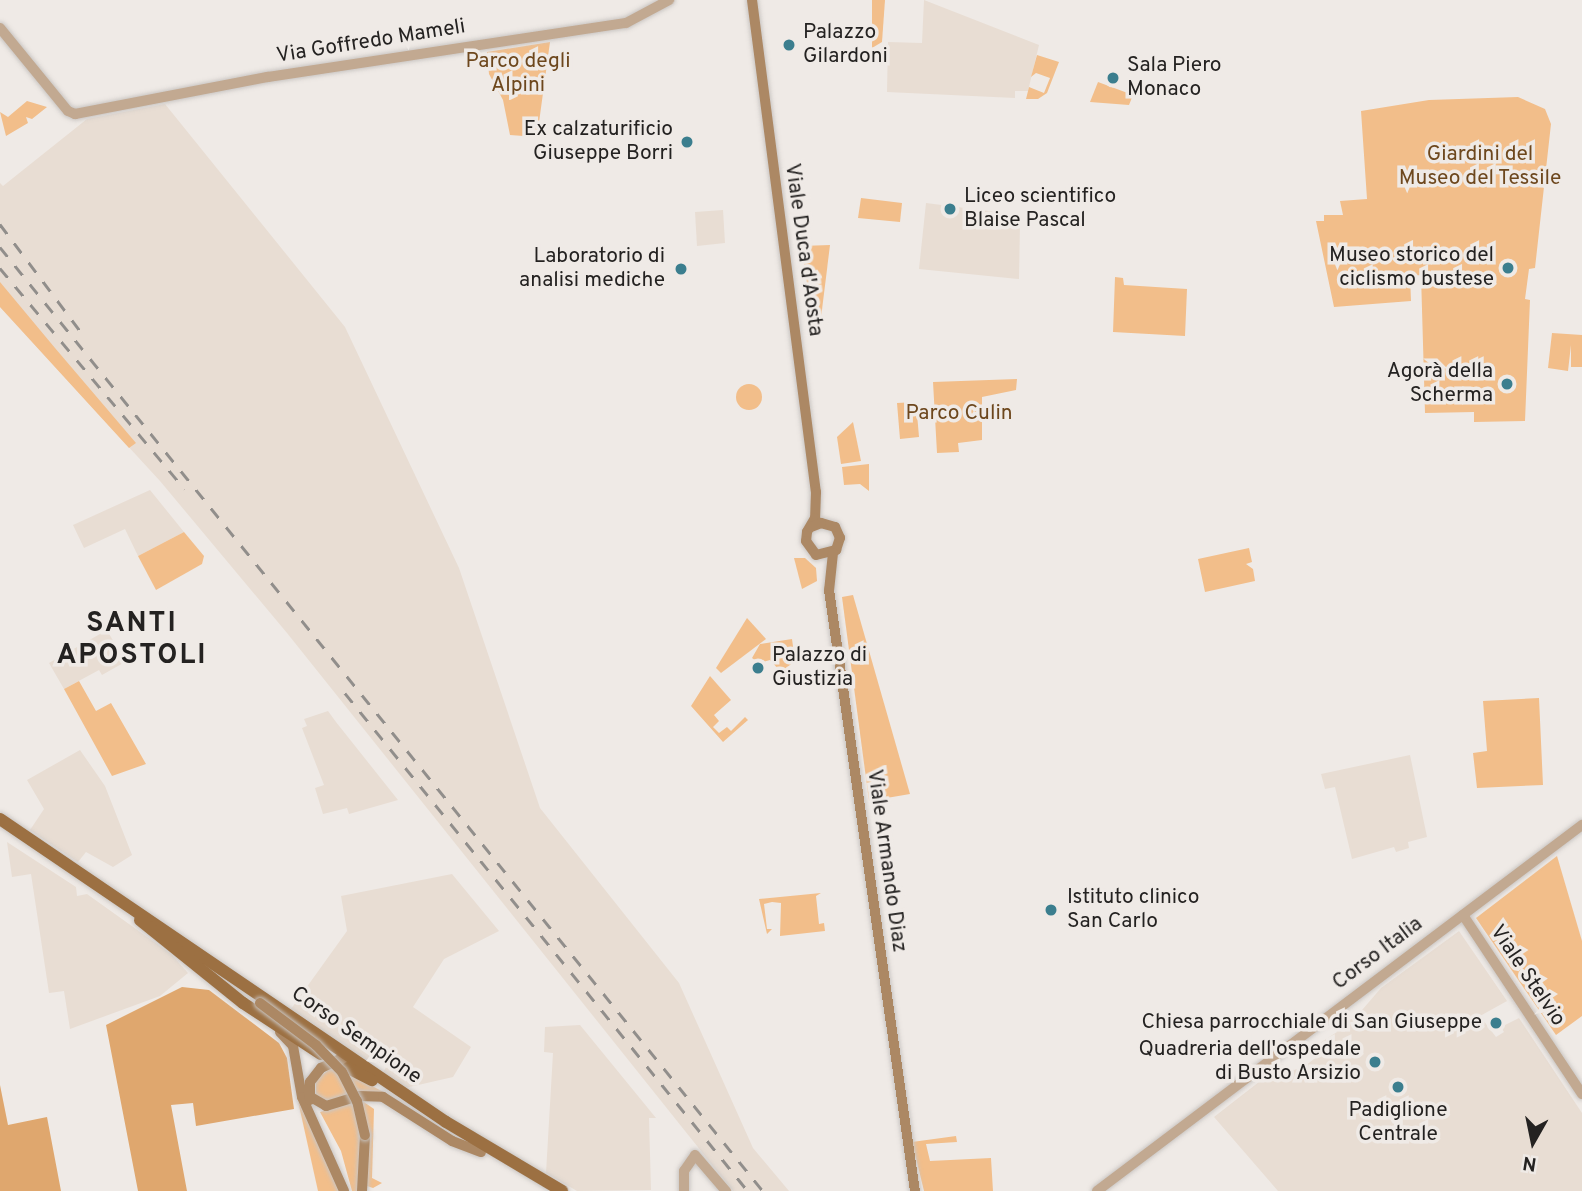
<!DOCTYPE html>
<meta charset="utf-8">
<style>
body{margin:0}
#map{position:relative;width:1582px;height:1191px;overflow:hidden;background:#efeae6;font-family:Overpass,sans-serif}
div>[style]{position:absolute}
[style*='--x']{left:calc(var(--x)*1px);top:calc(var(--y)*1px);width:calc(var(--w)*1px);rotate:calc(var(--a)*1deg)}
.built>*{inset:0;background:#e8ddd3}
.green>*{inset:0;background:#f2be8a}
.round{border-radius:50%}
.forest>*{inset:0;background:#dfa76e}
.roads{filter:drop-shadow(0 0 2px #cac6c3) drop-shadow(0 0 2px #cac6c3)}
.tertiary>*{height:10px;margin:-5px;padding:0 5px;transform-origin:5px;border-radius:5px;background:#c2a991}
.secondary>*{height:10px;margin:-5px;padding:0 5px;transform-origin:5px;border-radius:5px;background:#ac8864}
.primary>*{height:12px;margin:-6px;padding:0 6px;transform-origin:6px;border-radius:6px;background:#9c7042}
.rail>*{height:2.5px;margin-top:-1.25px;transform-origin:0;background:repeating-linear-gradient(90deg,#918e8b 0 12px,transparent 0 24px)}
.bridges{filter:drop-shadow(0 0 2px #cac6c3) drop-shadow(0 0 2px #cac6c3)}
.secondary-bridge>*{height:10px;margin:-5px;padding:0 5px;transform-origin:5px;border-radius:5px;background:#ac8864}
.dots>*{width:19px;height:19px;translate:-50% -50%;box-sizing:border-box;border:4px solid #efeae6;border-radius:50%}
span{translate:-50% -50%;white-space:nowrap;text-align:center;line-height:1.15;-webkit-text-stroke:7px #efeae6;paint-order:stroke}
.poi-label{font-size:21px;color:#242221}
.left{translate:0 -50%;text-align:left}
.right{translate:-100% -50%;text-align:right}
.street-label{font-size:21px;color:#242221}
.park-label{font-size:21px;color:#6d471d}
.district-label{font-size:28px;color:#242221;font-weight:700;letter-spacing:2px}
.north{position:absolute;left:1498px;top:1107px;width:70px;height:70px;-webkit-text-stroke:5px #efeae6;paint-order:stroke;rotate:189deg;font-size:19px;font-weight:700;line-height:28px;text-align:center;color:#242221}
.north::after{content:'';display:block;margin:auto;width:24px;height:32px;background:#242221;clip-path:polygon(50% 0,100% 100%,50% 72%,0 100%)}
</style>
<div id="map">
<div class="built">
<div style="clip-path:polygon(924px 0,1039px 45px,1028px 91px,1015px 91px,1015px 98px,887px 92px,888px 42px,922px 43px)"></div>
<div style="clip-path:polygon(165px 104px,345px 327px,459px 568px,540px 808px,679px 983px,753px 1148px,789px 1191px,733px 1191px,287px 633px,160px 481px,0 307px,0 183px,3px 186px,87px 119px)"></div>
<div style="clip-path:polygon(926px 203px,1012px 214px,1020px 223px,1019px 279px,919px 269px)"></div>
<div style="clip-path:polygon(723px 210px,725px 243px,697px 246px,695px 212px)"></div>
<div style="clip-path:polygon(150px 490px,184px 532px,138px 556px,125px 529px,84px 548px,73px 525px)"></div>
<div style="clip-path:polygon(107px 630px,125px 662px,102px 675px,99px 670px,64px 689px,49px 663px)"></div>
<div style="clip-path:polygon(328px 711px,336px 722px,398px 800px,349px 814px,347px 808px,323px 814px,315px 788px,324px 785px,302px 728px,307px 726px,304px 719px)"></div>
<div style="clip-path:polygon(80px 750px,105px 786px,132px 855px,113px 867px,86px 852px,78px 862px,30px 830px,44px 809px,27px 780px)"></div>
<div style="clip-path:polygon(1410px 755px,1427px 837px,1408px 842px,1409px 848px,1396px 852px,1394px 847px,1352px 859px,1335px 787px,1325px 789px,1321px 774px)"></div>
<div style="clip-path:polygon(7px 842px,76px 887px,77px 896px,87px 894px,171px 954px,188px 973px,160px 996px,70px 1029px,64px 991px,49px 993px,31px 874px,12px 877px)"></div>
<div style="clip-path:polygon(452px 874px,499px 931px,444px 959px,413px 1007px,471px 1047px,453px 1077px,405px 1088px,383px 1073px,386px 1067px,373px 1058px,369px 1063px,291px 1009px,347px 931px,341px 896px)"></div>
<div style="clip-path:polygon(1459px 931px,1507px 1001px,1480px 1016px,1496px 1037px,1504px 1032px,1501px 1027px,1519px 1018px,1582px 1113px,1582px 1191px,1278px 1191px,1214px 1117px,1282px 1064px,1294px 1070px,1305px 1066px,1323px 1052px,1317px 1045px,1337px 1032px,1334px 1027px,1356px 1017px,1381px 988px)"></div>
<div style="clip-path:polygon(580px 1025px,656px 1118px,649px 1118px,651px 1190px,577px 1191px,546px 1173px,553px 1053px,544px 1052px,545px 1027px)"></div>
</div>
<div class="green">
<div style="clip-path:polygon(872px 0,885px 0,882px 42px,872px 48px)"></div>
<div style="clip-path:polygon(550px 42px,537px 137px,510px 135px,503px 100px,489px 74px,487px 52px)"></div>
<div style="clip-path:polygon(1037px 55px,1059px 62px,1047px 93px,1038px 99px,1026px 99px,1029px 87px,1044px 93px,1050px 78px,1036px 73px,1031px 77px)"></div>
<div style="clip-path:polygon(1098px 82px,1133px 95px,1129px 105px,1090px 102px)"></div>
<div style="clip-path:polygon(1518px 97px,1545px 109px,1551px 124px,1535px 268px,1529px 269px,1525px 299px,1530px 300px,1525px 421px,1474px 422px,1474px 412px,1425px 413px,1421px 275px,1410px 276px,1411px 301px,1334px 307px,1316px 221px,1324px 221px,1324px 215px,1343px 215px,1340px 201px,1367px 199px,1361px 111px,1429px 100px)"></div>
<div style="clip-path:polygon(27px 101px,47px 107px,32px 119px,26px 117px,28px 123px,6px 136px,0 112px,8px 117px)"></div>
<div style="clip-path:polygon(861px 198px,902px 203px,900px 222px,858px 218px)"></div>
<div style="clip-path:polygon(830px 245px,820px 326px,818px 326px,813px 321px,801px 246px)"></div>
<div style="clip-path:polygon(1115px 277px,1123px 278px,1124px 285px,1187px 289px,1185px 336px,1113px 332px)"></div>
<div style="clip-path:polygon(0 282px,55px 348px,136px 443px,129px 448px,0 307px)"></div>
<div style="clip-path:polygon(1552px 333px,1582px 335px,1582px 367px,1571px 367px,1571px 345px,1568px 371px,1548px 368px)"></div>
<div style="clip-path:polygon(1017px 379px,1016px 390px,982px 397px,982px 440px,958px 443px,959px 452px,937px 453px,933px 382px)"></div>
<div class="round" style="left:736px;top:384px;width:26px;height:26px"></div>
<div style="clip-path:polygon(916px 402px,919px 437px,900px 439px,897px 403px)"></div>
<div style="clip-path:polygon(853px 422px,861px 461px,841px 464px,837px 437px)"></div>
<div style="clip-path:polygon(869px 464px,869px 491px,860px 484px,844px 485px,842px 467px)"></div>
<div style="clip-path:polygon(184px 532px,204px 556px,202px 564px,156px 590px,138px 556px)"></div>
<div style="clip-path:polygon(1249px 548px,1252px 562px,1246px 564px,1253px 569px,1255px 581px,1205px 592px,1198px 559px)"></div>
<div style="clip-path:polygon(794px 558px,805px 558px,816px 568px,817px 581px,802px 589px)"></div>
<div style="clip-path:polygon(853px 595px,910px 794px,869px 801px,842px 597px)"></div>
<div style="clip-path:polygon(747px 618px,766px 639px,721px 673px,716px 668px)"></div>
<div style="clip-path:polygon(792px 639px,795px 661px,781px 672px,770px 660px,759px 663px,752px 658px,760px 644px)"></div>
<div style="clip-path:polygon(710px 676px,731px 700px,714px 715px,719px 721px,713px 727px,719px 733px,727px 727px,731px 731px,745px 717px,748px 720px,723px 742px,691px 706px)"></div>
<div style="clip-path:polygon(79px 681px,96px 711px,111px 703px,146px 764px,112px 776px,64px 689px)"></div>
<div style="clip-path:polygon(1539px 698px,1543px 785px,1477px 788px,1473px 753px,1487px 751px,1483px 701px)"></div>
<div style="clip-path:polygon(1557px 856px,1582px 941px,1582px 1016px,1556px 1035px,1476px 918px)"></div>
<div style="clip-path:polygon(821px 893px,816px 896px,819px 924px,824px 923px,825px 931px,780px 936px,781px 903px,772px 902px,764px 904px,767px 929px,772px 929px,767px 934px,759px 899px)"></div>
<div style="clip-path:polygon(332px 1067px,354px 1076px,385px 1093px,364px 1092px,331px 1102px,316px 1097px,316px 1080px)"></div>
<div style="clip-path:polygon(361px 1100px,374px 1109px,372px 1178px,382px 1183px,373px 1188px,367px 1186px,369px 1134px)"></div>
<div style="clip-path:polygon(298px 1101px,340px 1191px,318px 1191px)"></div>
<div style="clip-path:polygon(353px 1102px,362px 1143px,358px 1191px,352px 1191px,341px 1151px,320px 1112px)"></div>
<div style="clip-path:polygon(956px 1136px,957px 1142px,926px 1144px,930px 1161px,991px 1158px,993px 1191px,924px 1191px,912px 1142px)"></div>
</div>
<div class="forest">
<div style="clip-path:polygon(182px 987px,209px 990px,279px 1043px,287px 1058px,294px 1109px,196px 1126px,193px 1103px,171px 1105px,187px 1191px,138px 1191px,106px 1025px)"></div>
<div style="clip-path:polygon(0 1085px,8px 1125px,47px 1117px,61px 1191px,0 1191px)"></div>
</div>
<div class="roads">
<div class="tertiary">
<div style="--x:0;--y:28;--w:107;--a:50.7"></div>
<div style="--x:68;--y:111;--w:8;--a:23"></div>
<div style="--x:75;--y:114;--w:197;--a:-10.9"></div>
<div style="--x:268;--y:77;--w:362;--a:-8.6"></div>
<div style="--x:626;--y:23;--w:49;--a:-28.1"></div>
<div style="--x:1463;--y:915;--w:215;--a:56.4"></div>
<div style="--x:684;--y:1191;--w:20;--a:-90"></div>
<div style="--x:684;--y:1171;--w:19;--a:-55"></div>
<div style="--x:695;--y:1155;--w:48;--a:49.3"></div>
<div style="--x:1097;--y:1191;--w:608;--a:-37.04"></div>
</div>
<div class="secondary">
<div style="--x:752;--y:0;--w:496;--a:82.6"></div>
<div style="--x:816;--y:492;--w:26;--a:92"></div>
<div style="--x:815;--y:518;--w:16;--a:120"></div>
<div style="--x:807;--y:532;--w:9;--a:96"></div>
<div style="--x:806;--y:541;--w:17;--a:54"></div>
<div style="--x:816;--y:555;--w:21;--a:-14"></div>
<div style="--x:836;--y:550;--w:13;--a:-72"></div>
<div style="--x:840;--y:538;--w:12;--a:-114"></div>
<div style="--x:835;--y:527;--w:15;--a:-164"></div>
<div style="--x:821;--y:523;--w:11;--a:158"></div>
<div style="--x:833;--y:553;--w:37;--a:96"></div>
<div style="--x:829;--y:590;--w:607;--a:81.86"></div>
<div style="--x:280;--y:1032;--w:19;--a:47"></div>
<div style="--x:293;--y:1046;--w:52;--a:80"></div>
<div style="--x:302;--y:1097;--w:103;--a:65.9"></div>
<div style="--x:309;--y:1096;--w:20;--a:30"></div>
<div style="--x:326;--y:1106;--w:34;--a:-17"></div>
<div style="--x:359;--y:1096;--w:24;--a:2"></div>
<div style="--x:383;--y:1097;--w:82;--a:32.5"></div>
<div style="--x:452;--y:1141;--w:31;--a:21"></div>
<div style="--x:310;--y:1100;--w:18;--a:-90"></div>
<div style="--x:310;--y:1082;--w:18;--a:-52"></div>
<div style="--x:321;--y:1068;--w:19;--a:-25"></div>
<div style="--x:338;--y:1060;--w:19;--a:9"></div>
<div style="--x:362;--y:1191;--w:56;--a:-86.9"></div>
</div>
<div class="primary">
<div style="--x:0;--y:819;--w:539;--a:34.19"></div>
<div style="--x:446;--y:1122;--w:135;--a:30.7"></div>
<div style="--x:140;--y:920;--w:132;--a:38.9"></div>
<div style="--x:243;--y:1003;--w:93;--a:33.2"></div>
<div style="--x:348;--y:1068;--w:27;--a:27"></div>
</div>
</div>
<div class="rail">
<div style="--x:0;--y:224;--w:140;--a:53.1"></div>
<div style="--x:0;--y:247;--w:1214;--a:51.05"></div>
<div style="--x:0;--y:268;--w:288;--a:50.1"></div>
<div style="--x:345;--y:693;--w:641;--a:51.02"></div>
</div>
<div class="bridges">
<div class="secondary-bridge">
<div style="--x:260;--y:1003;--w:70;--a:36.9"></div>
<div style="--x:316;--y:1045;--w:37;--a:46"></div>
<div style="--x:342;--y:1072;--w:33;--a:63"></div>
<div style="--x:357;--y:1101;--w:35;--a:77"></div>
</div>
</div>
<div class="dots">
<div style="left:789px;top:45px;background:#3b7e8e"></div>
<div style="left:1113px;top:78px;background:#3b7e8e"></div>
<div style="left:687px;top:142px;background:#3b7e8e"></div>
<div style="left:950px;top:209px;background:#3b7e8e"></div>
<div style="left:1508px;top:268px;background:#3b7e8e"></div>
<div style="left:681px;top:269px;background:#3b7e8e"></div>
<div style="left:1507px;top:384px;background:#3b7e8e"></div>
<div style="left:758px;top:668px;background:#3b7e8e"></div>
<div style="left:1051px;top:910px;background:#3b7e8e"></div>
<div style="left:1496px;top:1023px;background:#3b7e8e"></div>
<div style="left:1375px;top:1062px;background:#3b7e8e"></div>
<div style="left:1398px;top:1087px;background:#3b7e8e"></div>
</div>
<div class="poi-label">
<span class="left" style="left:803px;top:45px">Palazzo<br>Gilardoni</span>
<span class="left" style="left:1127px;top:78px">Sala Piero<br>Monaco</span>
<span class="right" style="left:673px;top:142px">Ex calzaturificio<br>Giuseppe Borri</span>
<span class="left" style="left:964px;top:209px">Liceo scientifico<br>Blaise Pascal</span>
<span class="right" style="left:1494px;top:268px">Museo storico del<br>ciclismo bustese</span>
<span class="right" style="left:665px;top:269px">Laboratorio di<br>analisi mediche</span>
<span class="right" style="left:1493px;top:384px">Agorà della<br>Scherma</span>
<span class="left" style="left:772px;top:668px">Palazzo di<br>Giustizia</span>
<span class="left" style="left:1067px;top:910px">Istituto clinico<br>San Carlo</span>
<span class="right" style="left:1482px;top:1023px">Chiesa parrocchiale di San Giuseppe</span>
<span class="right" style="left:1361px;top:1062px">Quadreria dell'ospedale<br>di Busto Arsizio</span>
<span style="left:1398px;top:1123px">Padiglione<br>Centrale</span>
</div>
<div class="street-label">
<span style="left:371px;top:42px;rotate:-9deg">Via Goffredo Mameli</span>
<span style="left:803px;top:250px;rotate:82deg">Viale Duca d'Aosta</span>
<span style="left:886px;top:861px;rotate:82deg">Viale Armando Diaz</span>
<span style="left:1378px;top:954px;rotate:-37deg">Corso Italia</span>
<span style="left:1527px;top:976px;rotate:56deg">Viale Stelvio</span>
<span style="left:356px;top:1036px;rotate:35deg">Corso Sempione</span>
</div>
<div class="park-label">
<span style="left:518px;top:74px">Parco degli<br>Alpini</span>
<span style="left:1480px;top:167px">Giardini del<br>Museo del Tessile</span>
<span style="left:959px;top:414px">Parco Culin</span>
</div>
<div class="district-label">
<span style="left:132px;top:640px">SANTI<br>APOSTOLI</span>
</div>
<div class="north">N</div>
</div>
